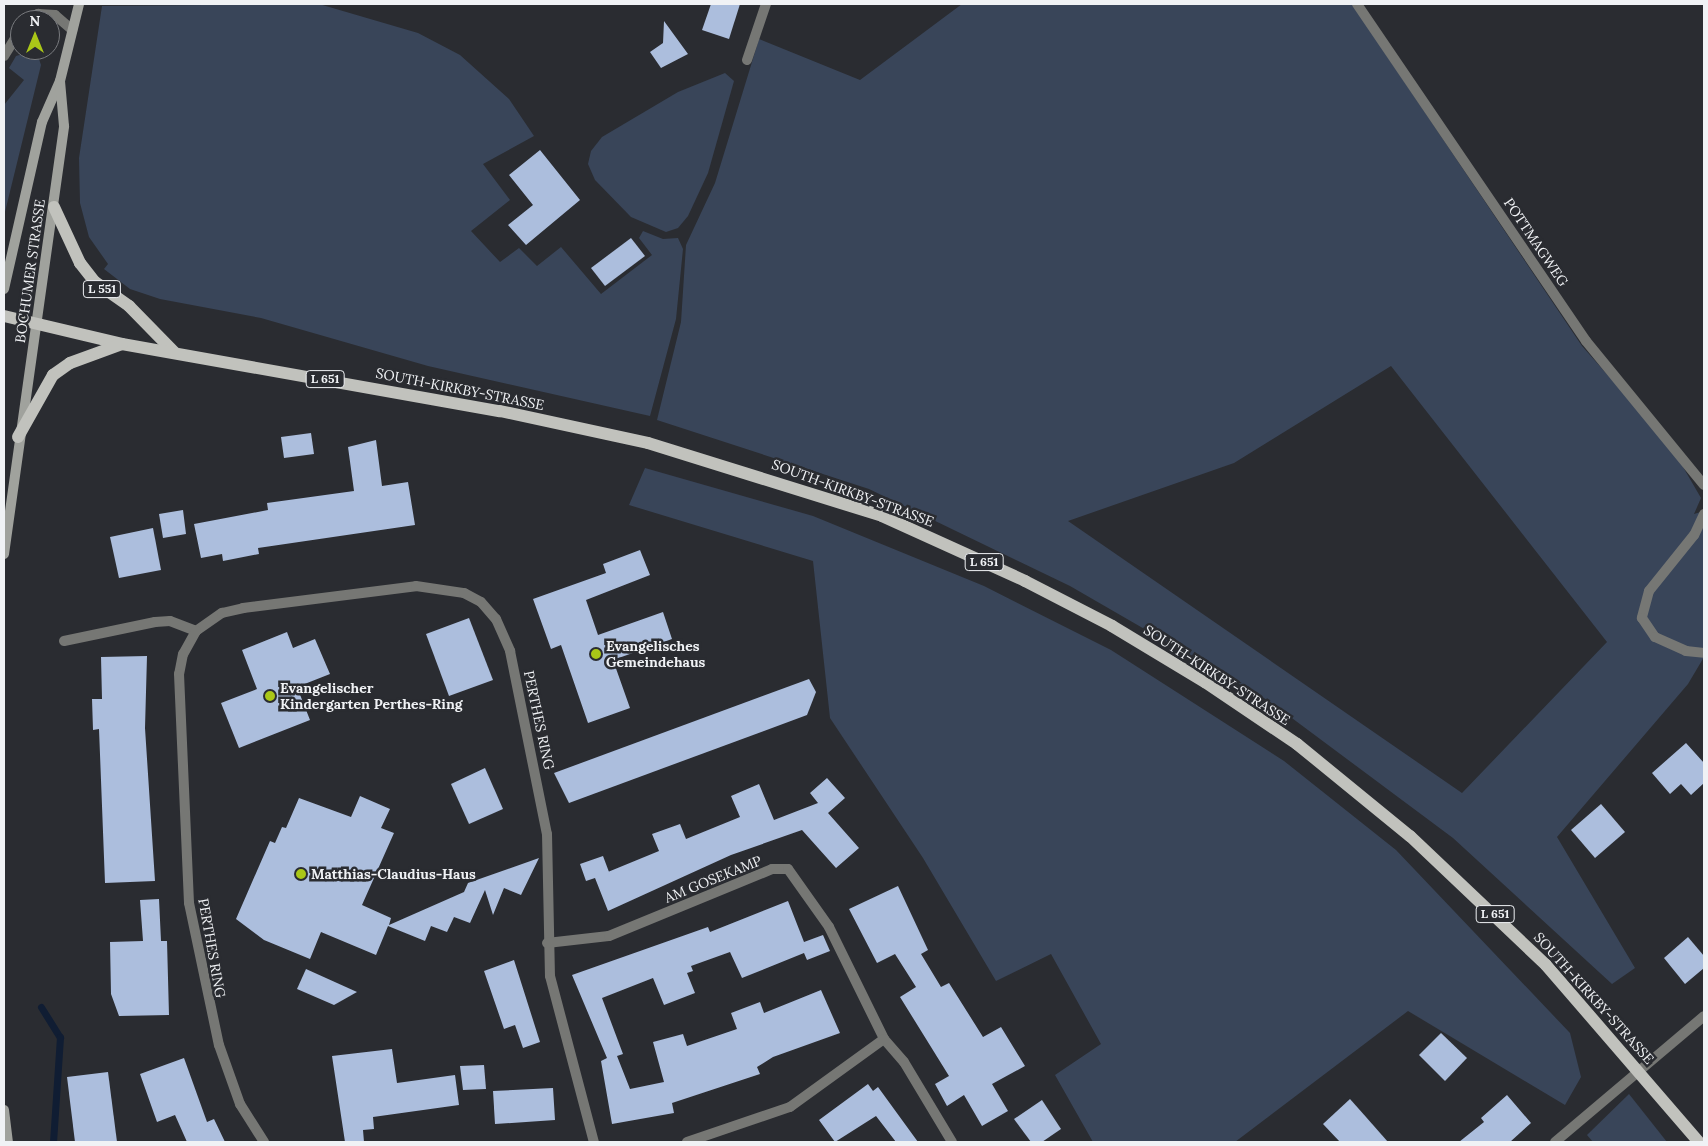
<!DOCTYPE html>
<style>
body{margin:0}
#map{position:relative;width:1708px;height:1146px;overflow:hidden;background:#2a2c31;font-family:Lora,serif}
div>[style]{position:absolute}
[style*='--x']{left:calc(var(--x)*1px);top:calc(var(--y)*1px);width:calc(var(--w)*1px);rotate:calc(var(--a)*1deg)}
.green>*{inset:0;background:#394559}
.stream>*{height:7px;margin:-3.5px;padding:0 3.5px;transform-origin:3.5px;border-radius:3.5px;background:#101d33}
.building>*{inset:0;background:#acbedd}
.minor>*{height:10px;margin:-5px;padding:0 5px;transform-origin:5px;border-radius:5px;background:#767774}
.secondary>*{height:10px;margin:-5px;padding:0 5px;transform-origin:5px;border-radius:5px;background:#a0a29d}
.primary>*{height:12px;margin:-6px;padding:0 6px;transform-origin:6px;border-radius:6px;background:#c1c2bd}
.dots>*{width:14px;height:14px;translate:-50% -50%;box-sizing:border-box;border:2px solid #2a2c31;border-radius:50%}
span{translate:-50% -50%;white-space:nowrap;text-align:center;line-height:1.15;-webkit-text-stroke:5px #2a2c31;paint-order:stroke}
.shield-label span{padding:1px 4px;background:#2a2c31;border:1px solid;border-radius:4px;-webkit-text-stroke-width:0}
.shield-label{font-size:12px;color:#f0f2f5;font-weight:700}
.street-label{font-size:14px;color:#f0f2f5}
.poi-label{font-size:14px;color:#f0f2f5;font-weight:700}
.left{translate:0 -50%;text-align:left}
.frame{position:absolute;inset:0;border:5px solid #f0f2f5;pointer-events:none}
.north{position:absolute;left:10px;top:10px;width:50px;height:50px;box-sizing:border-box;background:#2a2c31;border:1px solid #797b7f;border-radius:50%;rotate:0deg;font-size:14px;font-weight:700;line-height:20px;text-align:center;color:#f0f2f5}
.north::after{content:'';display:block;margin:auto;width:18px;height:22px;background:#aac718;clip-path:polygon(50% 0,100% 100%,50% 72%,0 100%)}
</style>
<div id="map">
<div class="green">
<div style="clip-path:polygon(319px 4px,418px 33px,460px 55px,509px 99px,534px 136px,483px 164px,510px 200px,471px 231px,500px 262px,519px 248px,537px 266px,561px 247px,601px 294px,652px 255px,639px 238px,643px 231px,663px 239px,678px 238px,683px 249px,676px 319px,650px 416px,428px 366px,261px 318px,160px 299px,130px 289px,104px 269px,108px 264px,89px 237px,80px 203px,79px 158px,102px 6px)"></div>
<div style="clip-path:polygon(evenodd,962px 4px,1352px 4px,1582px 346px,1672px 448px,1701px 498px,1694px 514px,1704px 511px,1704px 657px,1688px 684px,1557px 837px,1635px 968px,1612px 984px,1453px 838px,1269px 701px,1070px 586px,869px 489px,657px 420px,681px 322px,686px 245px,715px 183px,759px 39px,860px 80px,962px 4px,1391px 366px,1607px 642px,1462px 793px,1068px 521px,1234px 463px,1391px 366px)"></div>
<div style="clip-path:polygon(30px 52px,38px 56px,41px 65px,4px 216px,4px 105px,24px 80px,9px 68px,16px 56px)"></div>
<div style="clip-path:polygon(725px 73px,734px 81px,708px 173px,688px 216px,678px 228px,666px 232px,631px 217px,595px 180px,588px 164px,591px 151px,602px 137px,678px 92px)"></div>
<div style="clip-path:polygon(645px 468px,813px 516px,984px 586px,1111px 650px,1284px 761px,1396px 850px,1570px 1033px,1581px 1077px,1565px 1105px,1408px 1011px,1235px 1142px,1093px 1142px,1055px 1075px,1101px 1044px,1051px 954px,996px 981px,923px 858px,830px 718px,813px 561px,629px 505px)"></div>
<div style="clip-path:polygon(1629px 1094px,1667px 1142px,1593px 1142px,1587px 1135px)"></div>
</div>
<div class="stream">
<div style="--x:41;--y:1007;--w:36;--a:58"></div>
<div style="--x:60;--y:1037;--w:105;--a:93.8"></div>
</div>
<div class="building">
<div style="clip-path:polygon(711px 4px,740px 4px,729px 39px,702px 30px)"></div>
<div style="clip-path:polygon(664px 21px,688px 54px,661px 68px,650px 52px,663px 43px)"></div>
<div style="clip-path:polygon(540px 150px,580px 200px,526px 245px,508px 225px,533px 205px,509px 175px)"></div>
<div style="clip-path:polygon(631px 238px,645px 256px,605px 286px,591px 268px)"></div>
<div style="clip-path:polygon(311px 433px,314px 454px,284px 458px,281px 437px)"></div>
<div style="clip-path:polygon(376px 440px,382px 486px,408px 482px,415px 525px,258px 548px,259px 554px,223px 561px,222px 554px,201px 558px,194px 524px,268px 510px,267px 503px,354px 491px,348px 447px)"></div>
<div style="clip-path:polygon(183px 510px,186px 534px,163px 538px,159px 514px)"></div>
<div style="clip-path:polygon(153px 528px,161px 570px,119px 578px,110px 537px)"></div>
<div style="clip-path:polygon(640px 550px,650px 575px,586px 600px,598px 635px,663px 612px,672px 639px,613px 660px,630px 708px,588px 723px,561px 645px,551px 649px,533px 599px,606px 573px,603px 564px)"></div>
<div style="clip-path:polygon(469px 618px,493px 680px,449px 696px,426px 634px)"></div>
<div style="clip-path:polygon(287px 632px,293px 648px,315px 639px,330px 674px,297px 687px,310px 720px,239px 748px,221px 703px,257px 689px,242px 650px)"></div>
<div style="clip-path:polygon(147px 656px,145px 728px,155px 881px,105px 883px,99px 729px,93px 730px,92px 699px,102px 699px,101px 657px)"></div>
<div style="clip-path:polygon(809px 679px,816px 692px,807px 715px,569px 803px,554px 773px)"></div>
<div style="clip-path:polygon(1686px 743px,1704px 763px,1704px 783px,1691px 795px,1681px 784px,1670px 794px,1652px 773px)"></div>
<div style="clip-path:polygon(485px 768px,503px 809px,469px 824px,451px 784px)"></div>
<div style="clip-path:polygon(827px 778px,845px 798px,828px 813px,859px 848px,836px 868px,802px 830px,731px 855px,608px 911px,595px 878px,586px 881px,580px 864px,603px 856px,609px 872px,603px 874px,659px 851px,652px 834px,680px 824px,686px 839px,740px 817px,731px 796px,759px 784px,774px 820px,818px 803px,810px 793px)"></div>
<div style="clip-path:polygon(360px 796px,390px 809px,381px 828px,394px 833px,362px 905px,391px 918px,389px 925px,464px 892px,468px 883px,539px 858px,521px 895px,504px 888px,493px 915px,485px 890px,470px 923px,454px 917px,447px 932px,431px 926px,425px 941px,388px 926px,376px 955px,321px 932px,310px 959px,264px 940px,236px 919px,270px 841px,275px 843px,282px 827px,286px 828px,299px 798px,351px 817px)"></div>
<div style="clip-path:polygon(1601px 804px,1625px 832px,1595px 858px,1571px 830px)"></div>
<div style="clip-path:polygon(898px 886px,928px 950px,921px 954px,941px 987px,949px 983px,983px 1037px,1001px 1027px,1025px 1066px,992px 1084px,1008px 1111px,982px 1126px,964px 1095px,947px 1106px,935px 1084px,949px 1076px,900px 997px,916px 987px,895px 954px,877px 963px,849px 909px)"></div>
<div style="clip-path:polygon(159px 899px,161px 941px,167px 941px,169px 1015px,119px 1016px,111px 994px,110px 942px,143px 941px,140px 900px)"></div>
<div style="clip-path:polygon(788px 901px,804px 942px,823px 935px,830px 951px,807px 960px,804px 953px,742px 978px,730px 952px,691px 966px,693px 971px,687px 973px,695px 993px,664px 1005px,653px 978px,602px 998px,623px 1054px,617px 1056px,630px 1089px,664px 1082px,653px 1042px,683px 1034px,687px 1046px,737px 1029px,731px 1013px,760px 1002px,764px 1013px,821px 990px,840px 1033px,773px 1057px,757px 1067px,760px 1074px,672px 1103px,674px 1113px,612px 1124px,601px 1061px,607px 1058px,572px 975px,708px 927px,710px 932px)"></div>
<div style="clip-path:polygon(1688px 937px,1704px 956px,1704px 968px,1685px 984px,1664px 958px)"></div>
<div style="clip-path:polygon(514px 960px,540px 1042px,523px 1048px,515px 1025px,504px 1029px,484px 971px)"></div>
<div style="clip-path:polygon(306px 969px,357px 992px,334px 1005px,297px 989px)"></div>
<div style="clip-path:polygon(1441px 1033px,1467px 1058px,1445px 1081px,1419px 1055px)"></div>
<div style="clip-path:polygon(392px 1049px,397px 1083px,455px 1075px,459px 1105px,373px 1117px,374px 1129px,363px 1130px,364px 1142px,345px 1142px,332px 1056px)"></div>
<div style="clip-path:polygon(184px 1058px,207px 1122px,214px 1119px,225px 1142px,187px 1142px,175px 1115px,157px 1122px,140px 1074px)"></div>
<div style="clip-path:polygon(484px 1065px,486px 1089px,463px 1090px,460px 1066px)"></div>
<div style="clip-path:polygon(108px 1072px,117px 1142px,75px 1142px,67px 1077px)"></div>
<div style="clip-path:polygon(868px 1084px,873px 1091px,878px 1087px,918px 1142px,896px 1142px,876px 1116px,835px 1142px,819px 1120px)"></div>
<div style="clip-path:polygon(553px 1088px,555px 1120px,495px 1124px,493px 1091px)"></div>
<div style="clip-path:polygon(1507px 1095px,1531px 1123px,1510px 1142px,1459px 1142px,1484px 1122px,1481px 1118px)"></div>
<div style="clip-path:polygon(1350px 1099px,1366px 1117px,1388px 1142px,1340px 1142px,1323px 1124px)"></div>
<div style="clip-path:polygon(1042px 1100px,1061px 1129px,1042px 1142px,1031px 1142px,1014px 1119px)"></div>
</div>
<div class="minor">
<div style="--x:1357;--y:4;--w:407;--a:55.8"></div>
<div style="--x:1586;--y:341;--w:186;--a:50.7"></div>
<div style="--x:27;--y:20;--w:13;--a:-29"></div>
<div style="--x:38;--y:14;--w:17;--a:3"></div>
<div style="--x:55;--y:15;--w:23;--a:41"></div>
<div style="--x:4;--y:56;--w:31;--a:-58"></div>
<div style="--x:747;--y:60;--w:59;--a:-71.3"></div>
<div style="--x:1704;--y:514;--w:23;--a:115"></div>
<div style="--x:1694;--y:535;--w:72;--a:128.8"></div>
<div style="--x:1649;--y:591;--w:28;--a:105"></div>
<div style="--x:1642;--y:618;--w:23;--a:56"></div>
<div style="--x:1655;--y:637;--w:34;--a:24"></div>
<div style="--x:1686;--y:651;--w:18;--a:6"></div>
<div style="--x:196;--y:631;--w:32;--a:-35"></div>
<div style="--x:222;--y:613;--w:22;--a:-13"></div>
<div style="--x:243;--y:608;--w:174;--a:-7.2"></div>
<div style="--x:416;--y:586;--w:49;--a:8.3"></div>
<div style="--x:464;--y:593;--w:19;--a:28"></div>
<div style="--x:481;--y:602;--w:23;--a:49"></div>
<div style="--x:496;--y:619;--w:35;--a:66"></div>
<div style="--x:510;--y:651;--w:187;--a:78.6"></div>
<div style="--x:547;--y:834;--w:142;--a:88.8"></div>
<div style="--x:550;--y:976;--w:172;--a:75.2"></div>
<div style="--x:64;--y:641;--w:93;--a:-11.8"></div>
<div style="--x:155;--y:622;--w:15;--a:-4"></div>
<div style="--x:170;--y:621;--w:28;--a:21"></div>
<div style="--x:196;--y:631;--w:26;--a:119"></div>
<div style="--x:183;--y:654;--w:20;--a:101"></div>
<div style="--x:179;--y:674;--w:229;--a:87.5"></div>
<div style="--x:189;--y:903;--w:145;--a:78.1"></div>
<div style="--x:219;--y:1045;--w:63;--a:70.4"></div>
<div style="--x:240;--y:1104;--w:45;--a:57.7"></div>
<div style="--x:547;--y:943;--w:62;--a:-6.4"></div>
<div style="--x:609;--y:936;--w:176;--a:-22.3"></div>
<div style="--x:772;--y:869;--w:16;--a:0"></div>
<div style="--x:788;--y:869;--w:71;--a:54.7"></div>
<div style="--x:829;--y:927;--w:125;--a:63.8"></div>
<div style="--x:884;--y:1039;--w:30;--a:49"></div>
<div style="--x:904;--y:1062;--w:93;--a:59"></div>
<div style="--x:687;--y:1142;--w:109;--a:-18.8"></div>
<div style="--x:790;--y:1107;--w:116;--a:-35.9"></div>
<div style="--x:1555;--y:1142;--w:195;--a:-40.2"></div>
</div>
<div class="secondary">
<div style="--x:4;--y:289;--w:171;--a:-77.2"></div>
<div style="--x:42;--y:122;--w:45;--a:-66.3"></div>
<div style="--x:60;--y:81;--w:79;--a:-76.1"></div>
<div style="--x:4;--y:554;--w:432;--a:-82"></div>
<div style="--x:64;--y:126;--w:45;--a:-95.1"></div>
<div style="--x:4;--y:1110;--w:32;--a:83"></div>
</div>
<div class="primary">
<div style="--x:54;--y:207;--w:62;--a:65.1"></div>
<div style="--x:80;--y:263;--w:24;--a:52"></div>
<div style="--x:95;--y:282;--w:42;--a:35.2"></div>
<div style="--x:129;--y:306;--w:64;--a:45.6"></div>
<div style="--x:4;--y:316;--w:121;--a:13.3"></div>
<div style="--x:122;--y:344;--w:384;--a:10.1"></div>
<div style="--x:500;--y:411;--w:151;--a:12.2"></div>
<div style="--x:648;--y:443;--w:245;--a:17.3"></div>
<div style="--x:882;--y:516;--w:157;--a:24.4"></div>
<div style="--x:1025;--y:581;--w:98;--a:27.3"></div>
<div style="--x:1112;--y:626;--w:109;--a:31.1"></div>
<div style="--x:1205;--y:682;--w:111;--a:34"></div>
<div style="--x:1297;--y:744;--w:146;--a:39.2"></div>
<div style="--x:1410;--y:836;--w:187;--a:43.5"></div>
<div style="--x:1546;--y:965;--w:234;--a:49.2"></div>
<div style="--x:18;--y:437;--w:71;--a:-60.6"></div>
<div style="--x:53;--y:375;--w:21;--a:-35"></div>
<div style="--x:70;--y:363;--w:55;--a:-20.1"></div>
</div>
<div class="dots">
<div style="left:596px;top:654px;background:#aac718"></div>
<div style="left:270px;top:696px;background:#aac718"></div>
<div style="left:301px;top:874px;background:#aac718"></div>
</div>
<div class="shield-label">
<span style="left:102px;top:289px">L 551</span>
<span style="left:325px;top:379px">L 651</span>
<span style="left:984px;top:562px">L 651</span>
<span style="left:1495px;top:914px">L 651</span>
</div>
<div class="street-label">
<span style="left:1536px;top:242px;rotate:56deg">POTTMAGWEG</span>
<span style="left:30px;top:271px;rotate:-82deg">BOCHUMER STRASSE</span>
<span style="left:460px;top:389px;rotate:11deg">SOUTH-KIRKBY-STRASSE</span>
<span style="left:853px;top:493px;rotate:20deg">SOUTH-KIRKBY-STRASSE</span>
<span style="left:1217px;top:675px;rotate:33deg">SOUTH-KIRKBY-STRASSE</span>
<span style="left:539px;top:720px;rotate:78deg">PERTHES RING</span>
<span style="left:713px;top:879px;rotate:-22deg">AM GOSEKAMP</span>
<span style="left:212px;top:948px;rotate:80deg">PERTHES RING</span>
<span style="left:1594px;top:998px;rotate:48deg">SOUTH-KIRKBY-STRASSE</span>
</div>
<div class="poi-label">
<span class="left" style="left:606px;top:654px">Evangelisches<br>Gemeindehaus</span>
<span class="left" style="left:280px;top:696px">Evangelischer<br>Kindergarten Perthes-Ring</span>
<span class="left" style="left:311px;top:874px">Matthias-Claudius-Haus</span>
</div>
<div class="frame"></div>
<div class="north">N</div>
</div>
